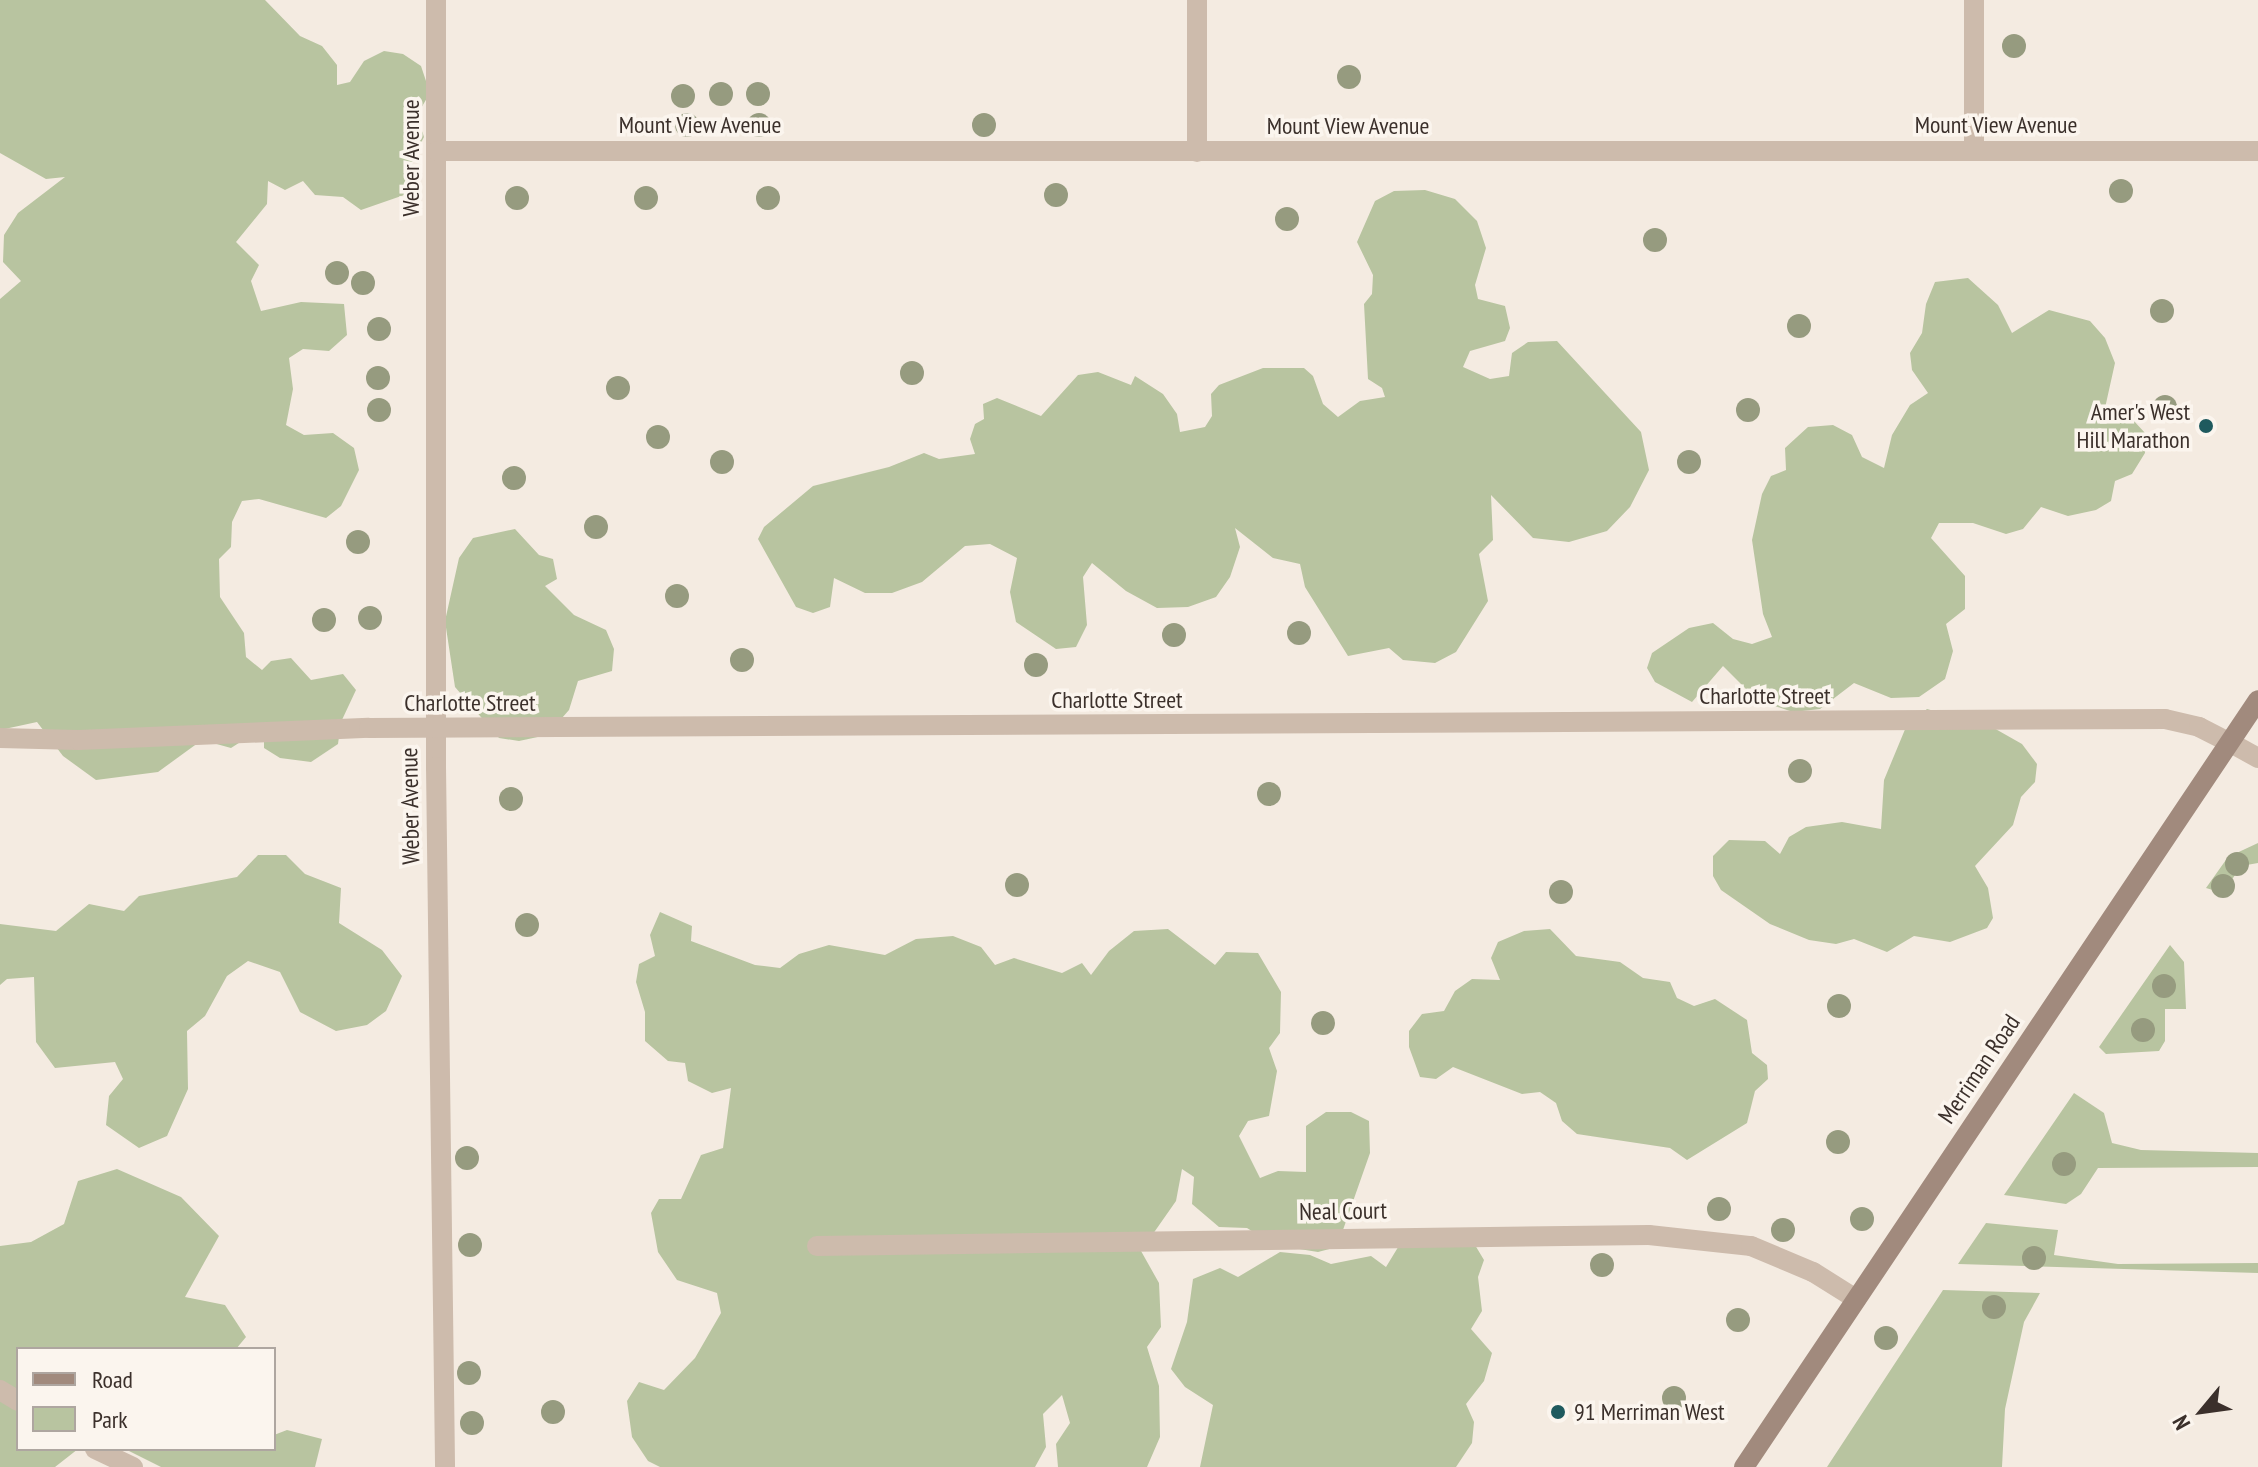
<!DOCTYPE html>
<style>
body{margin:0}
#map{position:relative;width:2258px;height:1467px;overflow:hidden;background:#f4ebe1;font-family:"PT Sans Narrow",sans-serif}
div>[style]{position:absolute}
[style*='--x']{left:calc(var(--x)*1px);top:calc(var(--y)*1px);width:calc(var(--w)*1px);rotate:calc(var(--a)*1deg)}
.green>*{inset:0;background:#b8c4a0}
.minor>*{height:20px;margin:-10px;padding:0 10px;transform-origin:10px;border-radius:10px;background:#cdbbac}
.tertiary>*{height:20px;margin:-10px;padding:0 10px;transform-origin:10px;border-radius:10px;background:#cdbbac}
.secondary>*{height:20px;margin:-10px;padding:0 10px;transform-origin:10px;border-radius:10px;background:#a18a7d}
.trees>*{width:24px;height:24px;margin:-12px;border-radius:50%;background:#969b7f}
.dots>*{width:22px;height:22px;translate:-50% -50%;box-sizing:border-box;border:4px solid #fbf5ee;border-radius:50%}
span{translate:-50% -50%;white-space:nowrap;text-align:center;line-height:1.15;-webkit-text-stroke:7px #fbf5ee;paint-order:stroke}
.street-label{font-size:24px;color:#3b302b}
.poi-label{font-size:24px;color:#3b302b}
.right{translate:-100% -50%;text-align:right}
.left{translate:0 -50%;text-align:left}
.legend{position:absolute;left:16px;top:1347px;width:260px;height:104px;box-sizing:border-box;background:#fbf5ee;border:2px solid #aea6a0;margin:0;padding:10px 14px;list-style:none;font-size:24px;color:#3b302b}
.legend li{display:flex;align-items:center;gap:16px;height:40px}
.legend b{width:40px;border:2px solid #aea6a0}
.north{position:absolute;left:2162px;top:1371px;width:80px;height:80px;-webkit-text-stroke:6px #fbf5ee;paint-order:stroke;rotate:241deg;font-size:22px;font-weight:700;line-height:32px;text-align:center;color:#3b302b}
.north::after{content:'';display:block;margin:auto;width:28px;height:36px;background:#3b302b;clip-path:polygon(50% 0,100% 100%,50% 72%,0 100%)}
</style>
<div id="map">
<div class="green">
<div style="clip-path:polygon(0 0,265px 0,300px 36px,322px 46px,337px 65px,337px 85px,350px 82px,364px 61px,384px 51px,403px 54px,421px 66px,430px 93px,417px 115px,424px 137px,412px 160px,416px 177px,407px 194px,361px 210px,343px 197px,315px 195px,303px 181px,285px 190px,268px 181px,267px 204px,236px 242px,259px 265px,251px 281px,261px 311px,301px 302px,344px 304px,347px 335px,329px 351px,303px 349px,289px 358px,293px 389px,286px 425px,304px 435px,333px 433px,354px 448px,359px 470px,341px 506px,326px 518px,259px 499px,242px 501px,232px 522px,231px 547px,219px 559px,220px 597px,244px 633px,246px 657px,262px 670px,271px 661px,291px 658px,311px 680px,343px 674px,356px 690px,341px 722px,338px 744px,311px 762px,280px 758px,264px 748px,264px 727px,231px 748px,202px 740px,158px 772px,96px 780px,63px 756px,37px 722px,0 730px,0 299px,21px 281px,3px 262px,4px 235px,18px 213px,65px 177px,46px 179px,0 153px)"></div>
<div style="clip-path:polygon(1425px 190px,1455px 199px,1477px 221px,1486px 248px,1475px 285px,1478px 299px,1505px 306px,1510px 328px,1505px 341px,1470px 351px,1463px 367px,1490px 379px,1509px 376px,1512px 353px,1528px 342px,1557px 341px,1641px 432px,1649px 470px,1630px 507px,1607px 531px,1569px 542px,1533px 538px,1491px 495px,1493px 540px,1479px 554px,1488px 601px,1456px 652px,1435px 663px,1403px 660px,1389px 648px,1348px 656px,1305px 587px,1300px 564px,1273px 558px,1235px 528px,1240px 547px,1230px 577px,1216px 597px,1188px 607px,1157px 608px,1126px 591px,1092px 563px,1083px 577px,1087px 625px,1076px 647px,1056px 649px,1016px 622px,1010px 592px,1017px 558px,990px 544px,965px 546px,922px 582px,892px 593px,865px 593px,834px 578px,830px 607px,813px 613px,796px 607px,758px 539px,764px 527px,813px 486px,889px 467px,924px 453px,939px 459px,975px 454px,970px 439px,975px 424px,984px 419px,983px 404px,997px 398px,1041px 416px,1078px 375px,1098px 372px,1131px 385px,1135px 376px,1163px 394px,1177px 414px,1180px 432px,1205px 427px,1212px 416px,1211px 394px,1219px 385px,1263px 368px,1304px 368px,1313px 376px,1323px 404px,1338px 417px,1360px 401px,1385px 397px,1382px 388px,1368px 379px,1364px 304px,1372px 294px,1373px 275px,1357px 242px,1375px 201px,1394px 191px)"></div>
<div style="clip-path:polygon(1968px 278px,1998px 305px,2012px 333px,2049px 310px,2090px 321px,2105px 338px,2115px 363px,2103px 417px,2133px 420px,2146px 434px,2145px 453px,2132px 474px,2115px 481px,2111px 501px,2096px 510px,2068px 516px,2041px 507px,2023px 529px,2006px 534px,1973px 523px,1939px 523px,1931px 538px,1965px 576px,1965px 609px,1946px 624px,1953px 651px,1945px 679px,1919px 697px,1891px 698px,1854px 683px,1820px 709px,1793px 712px,1757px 700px,1723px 666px,1692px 702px,1655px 682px,1647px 668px,1652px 653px,1689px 628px,1713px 623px,1733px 639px,1752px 644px,1772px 637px,1763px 614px,1752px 540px,1762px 494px,1771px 476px,1786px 470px,1785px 448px,1808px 427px,1833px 425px,1852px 435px,1862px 457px,1884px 468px,1892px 435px,1910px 405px,1928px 393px,1912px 370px,1910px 353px,1922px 333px,1926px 304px,1935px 282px)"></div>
<div style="clip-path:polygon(515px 529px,539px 555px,553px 559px,557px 579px,545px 586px,574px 615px,606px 630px,614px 649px,612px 671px,578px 681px,569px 710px,547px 735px,519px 741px,499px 738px,455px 687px,445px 621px,459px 558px,473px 538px)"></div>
<div style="clip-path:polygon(1927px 709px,1992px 727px,2022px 744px,2037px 764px,2035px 782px,2021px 797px,2013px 825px,1975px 866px,1988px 888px,1993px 918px,1987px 928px,1950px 942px,1914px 936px,1887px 952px,1854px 939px,1836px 944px,1809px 940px,1770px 924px,1721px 890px,1713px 876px,1713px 856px,1729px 840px,1765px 841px,1780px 854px,1789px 837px,1806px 827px,1842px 822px,1881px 829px,1884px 780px,1906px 727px)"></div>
<div style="clip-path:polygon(2258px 843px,2258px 863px,2241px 866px,2223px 893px,2206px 888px,2228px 857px)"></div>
<div style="clip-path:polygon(258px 855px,286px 855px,305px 874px,341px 888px,339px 923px,382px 950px,402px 976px,386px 1011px,367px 1025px,336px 1031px,300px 1012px,280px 972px,248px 961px,227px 976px,205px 1016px,187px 1031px,188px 1089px,167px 1136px,139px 1148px,106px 1125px,109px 1096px,123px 1079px,115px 1062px,55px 1068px,36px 1042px,34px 977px,7px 979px,0 985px,0 924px,56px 931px,89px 904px,124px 911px,139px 896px,237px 877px)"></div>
<div style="clip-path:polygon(660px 912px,692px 926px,691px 941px,755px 965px,780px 968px,799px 954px,829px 945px,885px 955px,916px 939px,953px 936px,981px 947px,995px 965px,1014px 958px,1062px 973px,1082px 963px,1091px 975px,1109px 951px,1134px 931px,1168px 929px,1215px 965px,1226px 952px,1258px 953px,1281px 992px,1280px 1033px,1269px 1048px,1277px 1071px,1269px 1116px,1248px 1121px,1239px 1136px,1260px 1178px,1278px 1171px,1306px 1172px,1306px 1126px,1326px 1112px,1351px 1112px,1369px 1121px,1370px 1153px,1337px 1247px,1318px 1252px,1274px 1245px,1247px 1228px,1219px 1227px,1192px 1204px,1194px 1177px,1182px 1169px,1176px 1201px,1141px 1251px,1159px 1283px,1161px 1327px,1147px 1347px,1159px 1386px,1160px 1437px,1147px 1467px,1058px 1467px,1056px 1444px,1070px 1423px,1062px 1395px,1043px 1414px,1046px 1447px,1035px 1467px,660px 1467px,648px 1461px,632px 1437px,627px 1401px,639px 1382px,664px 1390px,695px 1358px,721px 1313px,717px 1293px,677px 1280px,658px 1252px,651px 1213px,659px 1199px,681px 1199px,701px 1155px,723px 1148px,731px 1088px,712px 1093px,688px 1081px,685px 1063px,668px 1061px,645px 1041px,645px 1012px,636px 982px,639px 964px,655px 956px,650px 935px)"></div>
<div style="clip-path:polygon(1550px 929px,1576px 956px,1620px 962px,1643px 978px,1670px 982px,1677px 998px,1694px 1006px,1715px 999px,1747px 1020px,1752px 1053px,1767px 1065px,1768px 1079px,1755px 1091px,1747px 1123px,1687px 1160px,1670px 1148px,1577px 1134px,1562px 1121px,1556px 1103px,1540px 1092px,1522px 1094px,1453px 1067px,1436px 1079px,1420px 1077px,1409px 1047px,1409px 1031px,1422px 1014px,1444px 1011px,1455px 991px,1472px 979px,1500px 980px,1491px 958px,1498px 942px,1524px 931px)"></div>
<div style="clip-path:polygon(2170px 945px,2184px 962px,2186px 1009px,2165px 1009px,2165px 1041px,2159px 1051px,2106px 1054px,2099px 1047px)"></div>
<div style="clip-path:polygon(2074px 1093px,2104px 1113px,2112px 1143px,2141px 1150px,2258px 1153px,2258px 1167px,2098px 1168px,2081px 1194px,2066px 1204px,2004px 1195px)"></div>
<div style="clip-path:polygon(117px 1169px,181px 1197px,219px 1236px,185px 1297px,225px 1305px,246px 1337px,236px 1349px,18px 1349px,18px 1449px,78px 1449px,55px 1467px,0 1467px,0 1246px,31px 1242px,64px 1224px,78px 1181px)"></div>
<div style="clip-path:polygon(1986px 1223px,2058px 1230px,2054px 1255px,2118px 1264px,2258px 1263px,2258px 1273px,1958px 1264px)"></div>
<div style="clip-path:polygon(1400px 1244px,1475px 1245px,1484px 1260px,1478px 1277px,1482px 1311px,1471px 1329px,1492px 1353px,1484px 1381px,1466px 1404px,1474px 1422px,1472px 1443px,1456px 1467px,1200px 1467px,1213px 1405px,1185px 1387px,1171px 1369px,1187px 1322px,1193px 1279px,1220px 1268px,1238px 1277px,1280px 1252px,1310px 1255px,1331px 1264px,1371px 1256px,1386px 1267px)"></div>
<div style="clip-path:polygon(1943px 1290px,2040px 1293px,2024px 1322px,2005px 1409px,2002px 1467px,1827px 1467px)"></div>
<div style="clip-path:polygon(287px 1430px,322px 1439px,315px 1467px,161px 1467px,125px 1449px,274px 1449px,274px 1435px)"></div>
</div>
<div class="minor">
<div style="--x:436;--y:0;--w:767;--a:90"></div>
<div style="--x:436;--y:767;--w:700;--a:89.26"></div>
<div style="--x:1974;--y:0;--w:151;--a:90"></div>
<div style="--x:437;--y:151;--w:1821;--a:0"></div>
<div style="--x:1197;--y:152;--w:152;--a:-90"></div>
<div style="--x:0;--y:738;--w:78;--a:1.5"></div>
<div style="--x:78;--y:740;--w:291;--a:-2.4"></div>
<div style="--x:369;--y:728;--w:1796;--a:-0.29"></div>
<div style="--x:2165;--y:719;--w:35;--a:13"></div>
<div style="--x:2199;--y:727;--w:36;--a:27"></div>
<div style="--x:817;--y:1246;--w:832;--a:-0.76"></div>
<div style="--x:1649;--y:1235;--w:103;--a:6.2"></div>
<div style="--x:1751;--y:1246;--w:67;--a:22.8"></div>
<div style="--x:1813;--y:1272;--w:51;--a:32.1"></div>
<div style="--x:0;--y:1390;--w:21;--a:31"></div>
<div style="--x:95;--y:1449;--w:42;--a:25.3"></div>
</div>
<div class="tertiary">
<div style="--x:2231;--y:743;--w:31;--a:29"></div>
</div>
<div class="secondary">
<div style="--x:1744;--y:1467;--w:923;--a:-56.17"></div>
</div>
<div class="trees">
<div style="left:2014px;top:46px"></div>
<div style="left:1349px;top:77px"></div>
<div style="left:721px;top:94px"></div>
<div style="left:758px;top:94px"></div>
<div style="left:683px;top:96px"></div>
<div style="left:687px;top:125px"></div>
<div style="left:759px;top:125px"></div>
<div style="left:984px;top:125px"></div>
<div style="left:2121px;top:191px"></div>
<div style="left:1056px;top:195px"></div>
<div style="left:517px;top:198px"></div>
<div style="left:646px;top:198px"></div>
<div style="left:768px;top:198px"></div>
<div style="left:1287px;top:219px"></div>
<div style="left:1655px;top:240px"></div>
<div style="left:337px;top:273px"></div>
<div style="left:363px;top:283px"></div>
<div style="left:2162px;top:311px"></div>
<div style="left:1799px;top:326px"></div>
<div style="left:379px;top:329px"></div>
<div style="left:912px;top:373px"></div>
<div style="left:378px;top:378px"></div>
<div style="left:618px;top:388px"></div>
<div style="left:2165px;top:407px"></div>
<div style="left:379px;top:410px"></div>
<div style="left:1748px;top:410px"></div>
<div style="left:658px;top:437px"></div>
<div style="left:722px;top:462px"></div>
<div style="left:1689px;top:462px"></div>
<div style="left:514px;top:478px"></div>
<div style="left:596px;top:527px"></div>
<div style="left:358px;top:542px"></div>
<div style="left:677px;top:596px"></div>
<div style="left:370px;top:618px"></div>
<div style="left:324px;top:620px"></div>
<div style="left:1299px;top:633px"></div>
<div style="left:1174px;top:635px"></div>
<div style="left:742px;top:660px"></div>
<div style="left:1036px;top:665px"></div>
<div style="left:1800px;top:771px"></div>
<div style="left:1269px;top:794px"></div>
<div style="left:511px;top:799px"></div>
<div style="left:2237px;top:864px"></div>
<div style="left:1017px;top:885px"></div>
<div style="left:2223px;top:886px"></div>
<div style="left:1561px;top:892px"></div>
<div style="left:527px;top:925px"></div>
<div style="left:2164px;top:986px"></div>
<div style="left:1839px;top:1006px"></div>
<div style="left:1323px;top:1023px"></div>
<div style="left:2143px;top:1030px"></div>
<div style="left:1838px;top:1142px"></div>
<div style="left:467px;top:1158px"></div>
<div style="left:2064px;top:1164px"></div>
<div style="left:1719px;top:1209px"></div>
<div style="left:1862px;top:1219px"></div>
<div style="left:1783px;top:1230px"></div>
<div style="left:470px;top:1245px"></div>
<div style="left:2034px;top:1258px"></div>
<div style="left:1602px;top:1265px"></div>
<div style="left:1994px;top:1307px"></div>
<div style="left:1738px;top:1320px"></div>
<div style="left:1886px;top:1338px"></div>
<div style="left:469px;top:1373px"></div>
<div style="left:1674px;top:1398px"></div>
<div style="left:553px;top:1412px"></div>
<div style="left:472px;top:1423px"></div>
</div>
<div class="dots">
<div style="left:2206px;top:426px;background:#1f5a5e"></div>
<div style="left:1558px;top:1412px;background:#1f5a5e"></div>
</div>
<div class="street-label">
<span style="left:700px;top:125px">Mount View Avenue</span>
<span style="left:1996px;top:125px">Mount View Avenue</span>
<span style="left:1348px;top:126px">Mount View Avenue</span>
<span style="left:411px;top:158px;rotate:-90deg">Weber Avenue</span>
<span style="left:1765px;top:696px">Charlotte Street</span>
<span style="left:1117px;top:700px">Charlotte Street</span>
<span style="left:470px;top:703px">Charlotte Street</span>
<span style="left:410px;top:806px;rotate:-91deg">Weber Avenue</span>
<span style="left:1979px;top:1069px;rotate:-56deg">Merriman Road</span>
<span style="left:1343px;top:1211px;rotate:-1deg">Neal Court</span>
</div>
<div class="poi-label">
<span class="right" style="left:2190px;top:426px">Amer's West<br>Hill Marathon</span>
<span class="left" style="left:1574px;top:1412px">91 Merriman West</span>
</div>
<ul class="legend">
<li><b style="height:10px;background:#a18a7d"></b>Road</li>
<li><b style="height:22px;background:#b8c4a0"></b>Park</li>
</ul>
<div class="north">N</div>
</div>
